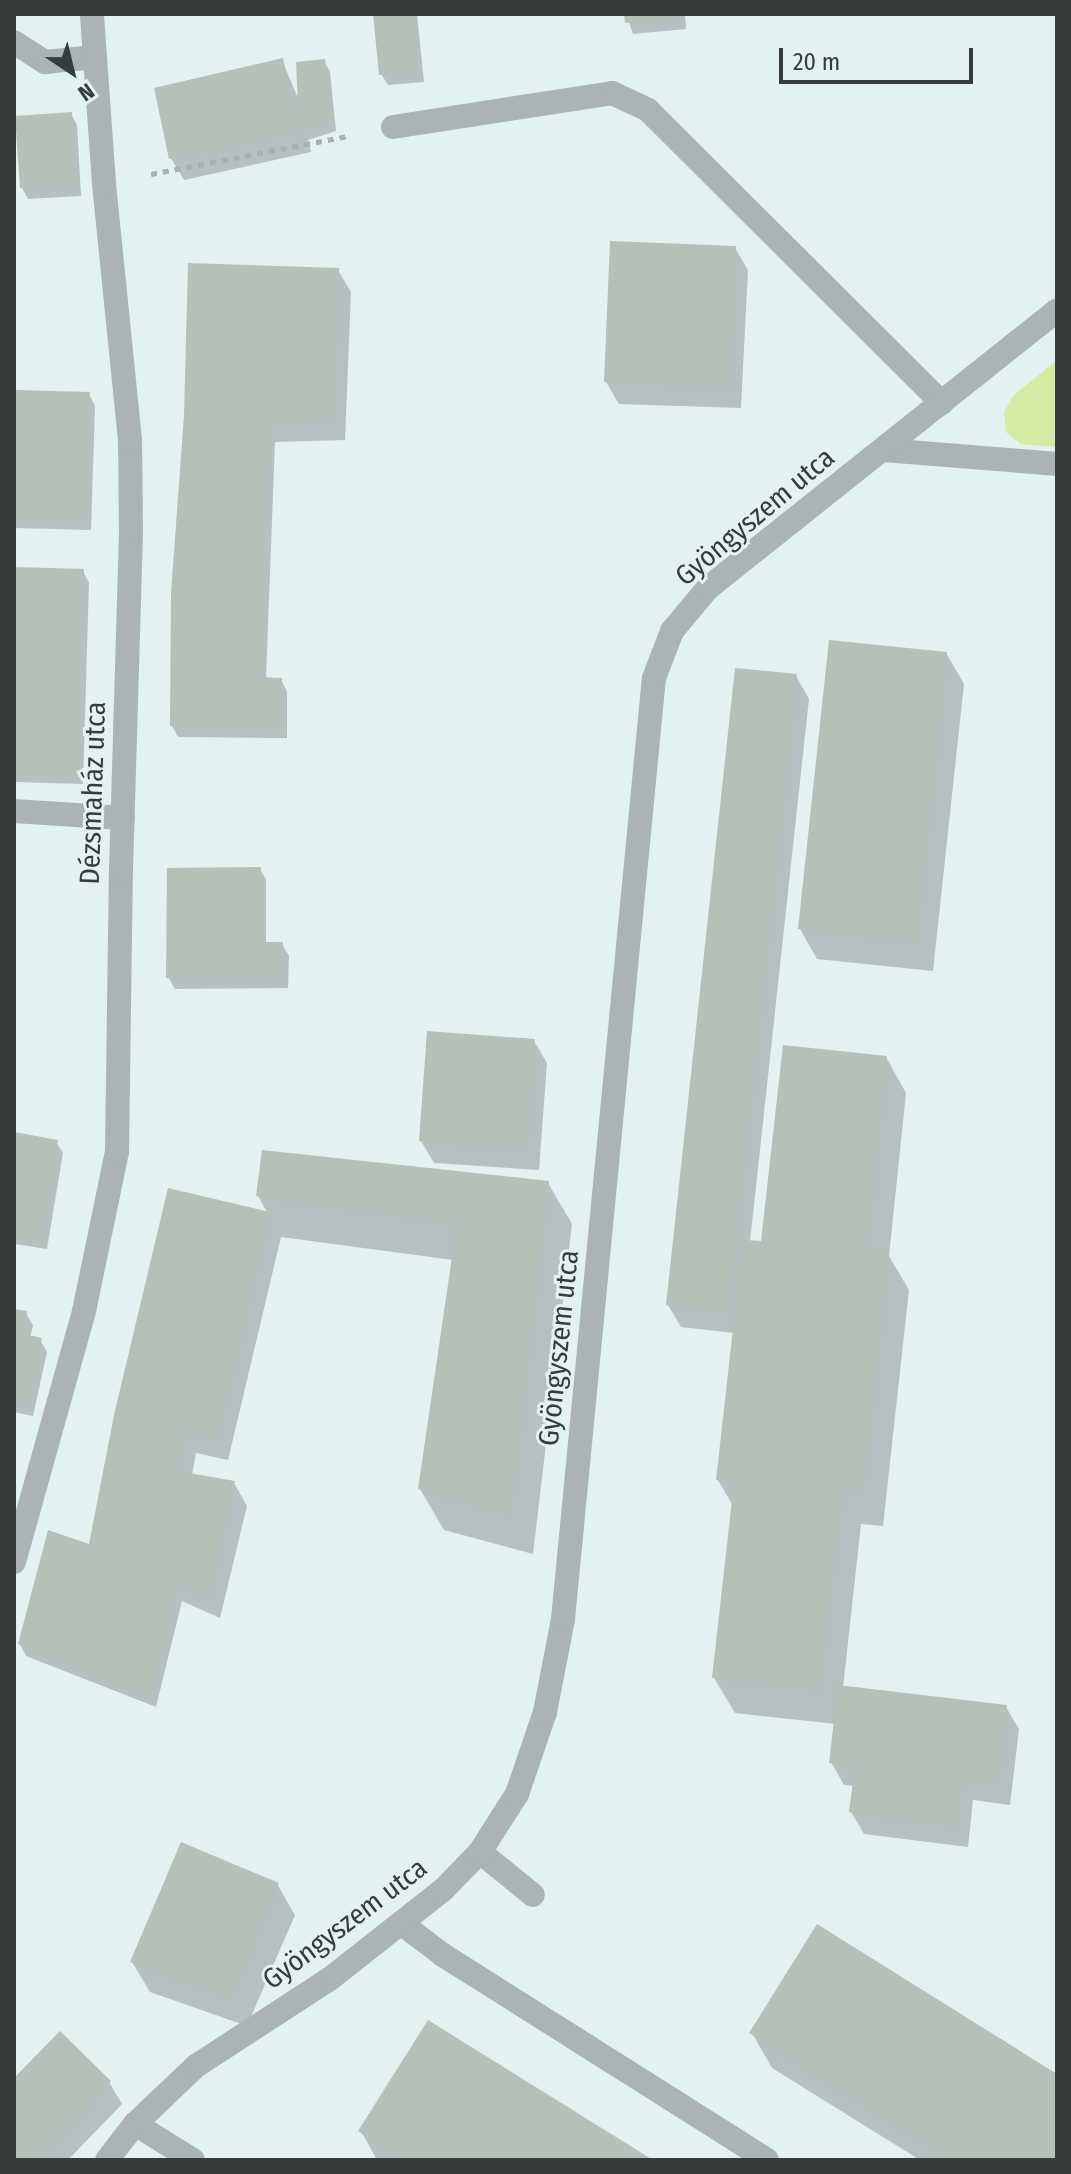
<!DOCTYPE html>
<meta charset="utf-8">
<style>
body{margin:0}
#map{position:relative;width:1071px;height:2174px;overflow:hidden;background:#e1f2f0;font-family:"Fira Sans Condensed",sans-serif}
div>[style]{position:absolute}
[style*='--x']{left:calc(var(--x)*1px);top:calc(var(--y)*1px);width:calc(var(--w)*1px);rotate:calc(var(--a)*1deg)}
.green>*{inset:0;background:#d2eca4}
.shadow>*{inset:0;background:#0003}
.building>*{inset:0;background:#b4c1b8}
.path>*{height:5px;margin-top:-2.5px;transform-origin:0;background:repeating-linear-gradient(90deg,#a4b2b0 0 6px,transparent 0 12px)}
.lane>*{height:24px;margin:-12px;padding:0 12px;transform-origin:12px;border-radius:12px;background:#acb3b5}
.street>*{height:24px;margin:-12px;padding:0 12px;transform-origin:12px;border-radius:12px;background:#acb3b5}
span{translate:-50% -50%;white-space:nowrap;text-align:center;line-height:1.15;-webkit-text-stroke:6px #e1f2f0;paint-order:stroke}
.street-label{font-size:28px;color:#353c3b}
.frame{position:absolute;inset:0;border:16px solid #353c3b;pointer-events:none}
.north{position:absolute;left:32px;top:32px;width:80px;height:80px;-webkit-text-stroke:6px #e1f2f0;paint-order:stroke;rotate:145deg;font-size:22px;font-weight:700;line-height:32px;text-align:center;color:#353c3b}
.north::after{content:'';display:block;margin:auto;width:28px;height:36px;background:#353c3b;clip-path:polygon(50% 0,100% 100%,50% 72%,0 100%)}
.scale{position:absolute;left:779px;top:48px;width:194px;height:36px;box-sizing:border-box;border:4px solid #353c3b;border-top:0;padding-left:10px;font-size:24px;line-height:28px;white-space:nowrap;color:#353c3b;-webkit-text-stroke:6px #e1f2f0;paint-order:stroke}
</style>
<div id="map">
<div class="green">
<div style="clip-path:polygon(1057px 360px,1057px 447px,1021px 444px,1006px 432px,1004px 412px,1013px 396px)"></div>
</div>
<div class="shadow">
<div style="clip-path:polygon(375px 14px,417px 14px,424px 82px,388px 85px,381px 74px)"></div>
<div style="clip-path:polygon(626px 14px,685px 14px,686px 29px,633px 34px)"></div>
<div style="clip-path:polygon(282px 60px,297px 96px,324px 61px,330px 72px,336px 131px,308px 140px,311px 152px,184px 180px,171px 158px)"></div>
<div style="clip-path:polygon(71px 114px,77px 125px,81px 196px,28px 199px,22px 188px)"></div>
<div style="clip-path:polygon(735px 248px,748px 270px,741px 408px,619px 404px,606px 382px)"></div>
<div style="clip-path:polygon(338px 270px,351px 292px,345px 440px,275px 442px,266px 679px,281px 680px,287px 691px,287px 738px,178px 737px,172px 726px,173px 593px)"></div>
<div style="clip-path:polygon(14px 392px,89px 394px,95px 406px,91px 530px,14px 528px)"></div>
<div style="clip-path:polygon(14px 569px,83px 571px,89px 583px,83px 784px,14px 782px)"></div>
<div style="clip-path:polygon(946px 653px,964px 684px,933px 971px,817px 959px,800px 929px)"></div>
<div style="clip-path:polygon(796px 676px,809px 699px,750px 1242px,763px 1243px,886px 1057px,906px 1093px,889px 1256px,909px 1290px,883px 1526px,861px 1524px,843px 1688px,1006px 1707px,1019px 1729px,1010px 1805px,973px 1800px,968px 1847px,864px 1834px,851px 1812px,854px 1786px,844px 1785px,831px 1762px,836px 1724px,735px 1713px,714px 1678px,733px 1506px,718px 1480px,734px 1333px,681px 1327px,668px 1305px)"></div>
<div style="clip-path:polygon(260px 869px,266px 880px,266px 944px,282px 944px,289px 956px,288px 988px,175px 989px,168px 977px)"></div>
<div style="clip-path:polygon(534px 1041px,547px 1063px,539px 1170px,434px 1163px,421px 1141px)"></div>
<div style="clip-path:polygon(14px 1134px,56px 1142px,63px 1153px,47px 1249px,14px 1244px)"></div>
<div style="clip-path:polygon(548px 1183px,572px 1224px,533px 1554px,444px 1530px,420px 1489px,453px 1260px,281px 1237px,228px 1460px,196px 1453px,192px 1475px,234px 1483px,247px 1506px,220px 1618px,182px 1601px,156px 1707px,26px 1656px,20px 1644px,96px 1552px,268px 1214px,258px 1196px)"></div>
<div style="clip-path:polygon(14px 1311px,26px 1313px,33px 1325px,30px 1338px,40px 1340px,47px 1352px,33px 1416px,14px 1412px)"></div>
<div style="clip-path:polygon(277px 1884px,295px 1915px,247px 2026px,150px 1992px,132px 1962px)"></div>
<div style="clip-path:polygon(752px 2033px,1057px 2076px,1057px 2160px,920px 2160px,772px 2068px)"></div>
<div style="clip-path:polygon(14px 2081px,109px 2082px,122px 2104px,68px 2160px,14px 2160px)"></div>
<div style="clip-path:polygon(361px 2131px,649px 2160px,377px 2160px)"></div>
</div>
<div class="building">
<div style="clip-path:polygon(373px 14px,413px 14px,419px 71px,379px 75px)"></div>
<div style="clip-path:polygon(624px 14px,681px 14px,681px 18px,625px 23px)"></div>
<div style="clip-path:polygon(283px 58px,299px 129px,169px 159px,154px 88px)"></div>
<div style="clip-path:polygon(325px 59px,331px 119px,299px 129px,296px 62px)"></div>
<div style="clip-path:polygon(72px 112px,75px 185px,20px 188px,15px 116px)"></div>
<div style="clip-path:polygon(610px 241px,736px 246px,730px 387px,604px 382px)"></div>
<div style="clip-path:polygon(188px 263px,339px 268px,333px 419px,270px 421px,260px 677px,282px 678px,281px 727px,170px 726px,171px 593px,184px 415px)"></div>
<div style="clip-path:polygon(14px 390px,90px 392px,86px 519px,14px 517px)"></div>
<div style="clip-path:polygon(14px 567px,84px 569px,77px 773px,14px 772px)"></div>
<div style="clip-path:polygon(829px 640px,947px 652px,916px 941px,798px 929px)"></div>
<div style="clip-path:polygon(735px 668px,797px 674px,728px 1312px,666px 1305px)"></div>
<div style="clip-path:polygon(261px 867px,261px 942px,283px 942px,283px 977px,166px 978px,167px 868px)"></div>
<div style="clip-path:polygon(427px 1031px,535px 1039px,527px 1149px,419px 1141px)"></div>
<div style="clip-path:polygon(783px 1045px,887px 1056px,866px 1250px,889px 1252px,863px 1490px,842px 1489px,819px 1689px,712px 1678px,734px 1482px,716px 1480px,743px 1240px,761px 1241px)"></div>
<div style="clip-path:polygon(14px 1132px,58px 1140px,41px 1239px,14px 1234px)"></div>
<div style="clip-path:polygon(262px 1150px,549px 1181px,510px 1514px,418px 1489px,457px 1223px,256px 1196px)"></div>
<div style="clip-path:polygon(168px 1188px,270px 1212px,216px 1438px,183px 1432px,177px 1471px,235px 1481px,208px 1597px,178px 1584px,150px 1697px,18px 1644px,48px 1530px,89px 1544px,114px 1415px)"></div>
<div style="clip-path:polygon(14px 1309px,27px 1311px,23px 1334px,42px 1338px,28px 1405px,14px 1402px)"></div>
<div style="clip-path:polygon(838px 1685px,1007px 1705px,998px 1783px,961px 1779px,956px 1825px,849px 1812px,855px 1766px,829px 1763px)"></div>
<div style="clip-path:polygon(181px 1842px,279px 1883px,229px 1997px,130px 1962px)"></div>
<div style="clip-path:polygon(817px 1924px,1057px 2074px,1057px 2160px,954px 2160px,749px 2033px)"></div>
<div style="clip-path:polygon(428px 2020px,653px 2160px,405px 2160px,358px 2131px)"></div>
<div style="clip-path:polygon(60px 2031px,111px 2081px,37px 2160px,14px 2160px,14px 2078px)"></div>
</div>
<div class="path">
<div style="--x:151;--y:174;--w:202;--a:-10.9"></div>
</div>
<div class="lane">
<div style="--x:14;--y:42;--w:37;--a:33"></div>
<div style="--x:45;--y:62;--w:50;--a:-5.7"></div>
<div style="--x:393;--y:127;--w:222;--a:-8.8"></div>
<div style="--x:612;--y:93;--w:40;--a:25"></div>
<div style="--x:648;--y:110;--w:415;--a:44.9"></div>
<div style="--x:480;--y:1852;--w:68;--a:39.1"></div>
<div style="--x:402;--y:1924;--w:51;--a:37.1"></div>
<div style="--x:443;--y:1955;--w:383;--a:32.3"></div>
</div>
<div class="street">
<div style="--x:884;--y:450;--w:174;--a:4.6"></div>
<div style="--x:14;--y:811;--w:109;--a:3.7"></div>
<div style="--x:14;--y:1562;--w:261;--a:-74.4"></div>
<div style="--x:84;--y:1311;--w:163;--a:-78.3"></div>
<div style="--x:117;--y:1151;--w:281;--a:-89.2"></div>
<div style="--x:121;--y:870;--w:339;--a:-88.3"></div>
<div style="--x:131;--y:531;--w:91;--a:-90.6"></div>
<div style="--x:130;--y:440;--w:258;--a:-95.8"></div>
<div style="--x:104;--y:183;--w:169;--a:-94.1"></div>
<div style="--x:135;--y:2124;--w:68;--a:31.8"></div>
<div style="--x:107;--y:2160;--w:46;--a:-52.1"></div>
<div style="--x:135;--y:2124;--w:84;--a:-43.6"></div>
<div style="--x:196;--y:2066;--w:161;--a:-33.1"></div>
<div style="--x:331;--y:1978;--w:142;--a:-38.2"></div>
<div style="--x:443;--y:1890;--w:53;--a:-45.8"></div>
<div style="--x:480;--y:1852;--w:69;--a:-57.5"></div>
<div style="--x:517;--y:1794;--w:87;--a:-71.1"></div>
<div style="--x:545;--y:1712;--w:95;--a:-79"></div>
<div style="--x:563;--y:1619;--w:945;--a:-84.48"></div>
<div style="--x:654;--y:678;--w:50;--a:-69"></div>
<div style="--x:672;--y:631;--w:56;--a:-50.1"></div>
<div style="--x:708;--y:588;--w:446;--a:-38.5"></div>
</div>
<div class="street-label">
<span style="left:755px;top:517px;rotate:-40deg">Gyöngyszem utca</span>
<span style="left:93px;top:793px;rotate:-88deg">Dézsmaház utca</span>
<span style="left:559px;top:1348px;rotate:-84deg">Gyöngyszem utca</span>
<span style="left:345px;top:1924px;rotate:-37deg">Gyöngyszem utca</span>
</div>
<div class="frame"></div>
<div class="north">N</div>
<div class="scale">20 m</div>
</div>
